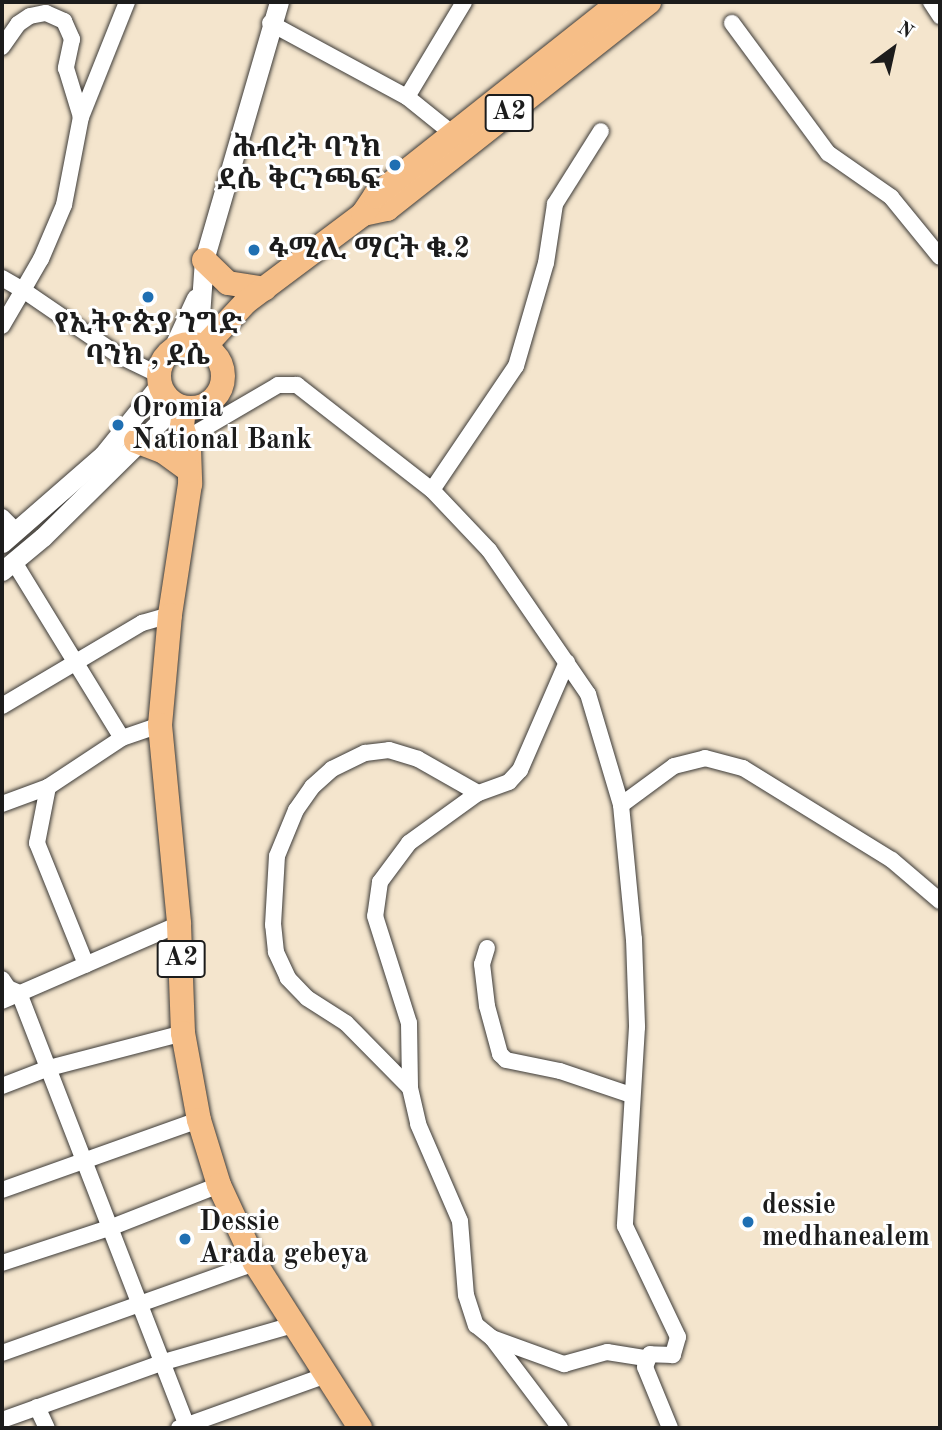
<!DOCTYPE html>
<meta charset="utf-8">
<style>
body{margin:0}
#map{position:relative;width:942px;height:1430px;overflow:hidden;background:#f4e5cd;font-family:"Old Standard TT","Noto Serif Ethiopic",serif}
div>[style]{position:absolute}
[style*='--x']{left:calc(var(--x)*1px);top:calc(var(--y)*1px);width:calc(var(--w)*1px);rotate:calc(var(--a)*1deg)}
.roads{filter:drop-shadow(0 0 2px #3c3a37) drop-shadow(0 0 2px #3c3a37)}
.minor>*{height:16px;margin:-8px;padding:0 8px;transform-origin:8px;border-radius:8px;background:#fff}
.tertiary>*{height:19px;margin:-9.5px;padding:0 9.5px;transform-origin:9.5px;border-radius:9.5px;background:#fff}
.trunk>*{height:24px;margin:-12px;padding:0 12px;transform-origin:12px;border-radius:12px;background:#f6be87}
.trunk>.ring{margin:-12px;padding:0;box-sizing:content-box;background:none;border:24px solid #f6be87;border-radius:50%}
.dots>*{width:19px;height:19px;translate:-50% -50%;box-sizing:border-box;border:4px solid #fff;border-radius:50%}
span{translate:-50% -50%;white-space:nowrap;text-align:center;line-height:1.15;-webkit-text-stroke:6px #fff;paint-order:stroke}
.shield-label span{padding:2px 5px;background:#fff;border:2px solid;border-radius:5px;-webkit-text-stroke-width:0}
.shield-label{font-size:26px;color:#1c1c1c;font-weight:700}
.poi-label{font-size:28px;color:#1c1c1c;font-weight:700}
.right{translate:-100% -50%;text-align:right}
.left{translate:0 -50%;text-align:left}
.frame{position:absolute;inset:0;border:4px solid #1c1c1c;pointer-events:none}
.north{position:absolute;left:858px;top:14px;width:70px;height:70px;-webkit-text-stroke:5px #fff;paint-order:stroke;rotate:33deg;font-size:19px;font-weight:700;line-height:28px;text-align:center;color:#1c1c1c}
.north::after{content:'';display:block;margin:auto;width:24px;height:32px;background:#1c1c1c;clip-path:polygon(50% 0,100% 100%,50% 72%,0 100%)}
</style>
<div id="map">
<div class="roads">
<div class="minor">
<div style="--x:931;--y:2;--w:17;--a:57"></div>
<div style="--x:270;--y:23;--w:156;--a:28.4"></div>
<div style="--x:407;--y:97;--w:67;--a:38.9"></div>
<div style="--x:732;--y:23;--w:162;--a:53.6"></div>
<div style="--x:828;--y:153;--w:77;--a:34.9"></div>
<div style="--x:891;--y:197;--w:77;--a:50.8"></div>
<div style="--x:2;--y:47;--w:28;--a:-55"></div>
<div style="--x:18;--y:24;--w:14;--a:-34"></div>
<div style="--x:30;--y:16;--w:16;--a:-11"></div>
<div style="--x:46;--y:13;--w:20;--a:24"></div>
<div style="--x:64;--y:21;--w:20;--a:66"></div>
<div style="--x:72;--y:39;--w:30;--a:102"></div>
<div style="--x:66;--y:68;--w:51;--a:73"></div>
<div style="--x:407;--y:97;--w:111;--a:-59"></div>
<div style="--x:2;--y:278;--w:24;--a:30"></div>
<div style="--x:23;--y:290;--w:36;--a:-60"></div>
<div style="--x:41;--y:259;--w:59;--a:-66.9"></div>
<div style="--x:64;--y:205;--w:90;--a:-79.1"></div>
<div style="--x:81;--y:117;--w:124;--a:-68.2"></div>
<div style="--x:2;--y:326;--w:42;--a:-59.7"></div>
<div style="--x:23;--y:290;--w:115;--a:34.4"></div>
<div style="--x:118;--y:355;--w:46;--a:26"></div>
<div style="--x:196;--y:433;--w:95;--a:-30.3"></div>
<div style="--x:278;--y:385;--w:19;--a:0"></div>
<div style="--x:297;--y:385;--w:171;--a:37.9"></div>
<div style="--x:432;--y:490;--w:83;--a:46.5"></div>
<div style="--x:489;--y:550;--w:175;--a:55.5"></div>
<div style="--x:588;--y:694;--w:116;--a:73.4"></div>
<div style="--x:621;--y:805;--w:135;--a:84.5"></div>
<div style="--x:634;--y:939;--w:88;--a:88"></div>
<div style="--x:637;--y:1027;--w:199;--a:93.5"></div>
<div style="--x:625;--y:1226;--w:123;--a:64.5"></div>
<div style="--x:678;--y:1337;--w:19;--a:106"></div>
<div style="--x:673;--y:1355;--w:23;--a:-178"></div>
<div style="--x:650;--y:1354;--w:14;--a:111"></div>
<div style="--x:645;--y:1367;--w:66;--a:67.7"></div>
<div style="--x:432;--y:490;--w:150;--a:-55.9"></div>
<div style="--x:516;--y:366;--w:107;--a:-73.8"></div>
<div style="--x:546;--y:263;--w:60;--a:-81.3"></div>
<div style="--x:555;--y:204;--w:86;--a:-57.8"></div>
<div style="--x:2;--y:517;--w:21;--a:45"></div>
<div style="--x:14;--y:562;--w:206;--a:58.5"></div>
<div style="--x:567;--y:662;--w:118;--a:113.5"></div>
<div style="--x:520;--y:770;--w:16;--a:133"></div>
<div style="--x:509;--y:782;--w:33;--a:160"></div>
<div style="--x:478;--y:793;--w:85;--a:144.1"></div>
<div style="--x:409;--y:843;--w:49;--a:126.6"></div>
<div style="--x:380;--y:882;--w:34;--a:98"></div>
<div style="--x:375;--y:916;--w:112;--a:72.4"></div>
<div style="--x:409;--y:1023;--w:65;--a:89.1"></div>
<div style="--x:410;--y:1088;--w:37;--a:77"></div>
<div style="--x:418;--y:1124;--w:106;--a:66.6"></div>
<div style="--x:460;--y:1221;--w:74;--a:85.4"></div>
<div style="--x:466;--y:1295;--w:32;--a:72"></div>
<div style="--x:476;--y:1325;--w:21;--a:39"></div>
<div style="--x:492;--y:1338;--w:77;--a:19.9"></div>
<div style="--x:564;--y:1364;--w:45;--a:-15.6"></div>
<div style="--x:607;--y:1352;--w:39;--a:9"></div>
<div style="--x:2;--y:706;--w:163;--a:-30.7"></div>
<div style="--x:142;--y:623;--w:29;--a:-16"></div>
<div style="--x:48;--y:787;--w:57;--a:101.1"></div>
<div style="--x:37;--y:843;--w:131;--a:68"></div>
<div style="--x:2;--y:804;--w:49;--a:-20.3"></div>
<div style="--x:48;--y:787;--w:89;--a:-33.5"></div>
<div style="--x:122;--y:738;--w:40;--a:-18.9"></div>
<div style="--x:621;--y:805;--w:66;--a:-36.3"></div>
<div style="--x:674;--y:766;--w:32;--a:-14"></div>
<div style="--x:705;--y:758;--w:39;--a:15"></div>
<div style="--x:743;--y:768;--w:175;--a:31.7"></div>
<div style="--x:892;--y:860;--w:63;--a:40.5"></div>
<div style="--x:487;--y:948;--w:17;--a:107"></div>
<div style="--x:482;--y:964;--w:42;--a:83.2"></div>
<div style="--x:487;--y:1006;--w:50;--a:74.8"></div>
<div style="--x:500;--y:1054;--w:8;--a:45"></div>
<div style="--x:506;--y:1060;--w:55;--a:11.5"></div>
<div style="--x:560;--y:1071;--w:75;--a:18.7"></div>
<div style="--x:2;--y:979;--w:11;--a:56"></div>
<div style="--x:8;--y:988;--w:12;--a:24"></div>
<div style="--x:19;--y:993;--w:467;--a:68.8"></div>
<div style="--x:2;--y:1001;--w:193;--a:-23.5"></div>
<div style="--x:2;--y:1086;--w:50;--a:-21"></div>
<div style="--x:49;--y:1068;--w:138;--a:-14.6"></div>
<div style="--x:410;--y:1088;--w:91;--a:-134.6"></div>
<div style="--x:346;--y:1023;--w:46;--a:-147.3"></div>
<div style="--x:307;--y:998;--w:28;--a:-134"></div>
<div style="--x:288;--y:978;--w:29;--a:-115"></div>
<div style="--x:276;--y:952;--w:27;--a:-96"></div>
<div style="--x:273;--y:925;--w:69;--a:-86.7"></div>
<div style="--x:277;--y:856;--w:50;--a:-67.6"></div>
<div style="--x:296;--y:810;--w:28;--a:-55"></div>
<div style="--x:312;--y:787;--w:27;--a:-42"></div>
<div style="--x:332;--y:769;--w:37;--a:-26"></div>
<div style="--x:365;--y:753;--w:24;--a:-7"></div>
<div style="--x:389;--y:750;--w:30;--a:17"></div>
<div style="--x:418;--y:759;--w:69;--a:29.5"></div>
<div style="--x:2;--y:1190;--w:209;--a:-19.6"></div>
<div style="--x:2;--y:1263;--w:116;--a:-18.1"></div>
<div style="--x:112;--y:1227;--w:115;--a:-21.4"></div>
<div style="--x:492;--y:1338;--w:113;--a:52.9"></div>
<div style="--x:2;--y:1353;--w:269;--a:-19.6"></div>
<div style="--x:37;--y:1407;--w:23;--a:65"></div>
<div style="--x:2;--y:1420;--w:172;--a:-19.7"></div>
<div style="--x:164;--y:1362;--w:134;--a:-16"></div>
<div style="--x:179;--y:1428;--w:156;--a:-19.8"></div>
</div>
<div class="tertiary">
<div style="--x:198;--y:345;--w:85;--a:-86"></div>
<div style="--x:204;--y:260;--w:269;--a:-73.8"></div>
<div style="--x:172;--y:350;--w:57;--a:-65.2"></div>
<div style="--x:2;--y:543;--w:134;--a:-41.1"></div>
<div style="--x:103;--y:455;--w:91;--a:-51.2"></div>
<div style="--x:2;--y:571;--w:53;--a:-39.7"></div>
<div style="--x:43;--y:537;--w:188;--a:-44.6"></div>
</div>
<div class="trunk">
<div style="--x:363;--y:214;--w:25;--a:-12"></div>
<div style="--x:387;--y:209;--w:334;--a:-38.3"></div>
<div style="--x:204;--y:260;--w:33;--a:44"></div>
<div style="--x:228;--y:283;--w:37;--a:9"></div>
<div class="ring" style="left:159px;top:344px;width:40px;height:40px"></div>
<div style="--x:204;--y:347;--w:62;--a:-47"></div>
<div style="--x:246;--y:302;--w:146;--a:-36.9"></div>
<div style="--x:363;--y:214;--w:22;--a:-56"></div>
<div style="--x:375;--y:196;--w:313;--a:-38.4"></div>
<div style="--x:184;--y:408;--w:19;--a:96"></div>
<div style="--x:182;--y:427;--w:23;--a:72"></div>
<div style="--x:189;--y:449;--w:35;--a:88"></div>
<div style="--x:190;--y:484;--w:133;--a:98.7"></div>
<div style="--x:170;--y:615;--w:110;--a:95.2"></div>
<div style="--x:160;--y:725;--w:200;--a:84.5"></div>
<div style="--x:179;--y:924;--w:109;--a:87.9"></div>
<div style="--x:183;--y:1033;--w:88;--a:79.6"></div>
<div style="--x:199;--y:1120;--w:68;--a:72.9"></div>
<div style="--x:219;--y:1185;--w:86;--a:65.2"></div>
<div style="--x:255;--y:1263;--w:196;--a:57.5"></div>
<div style="--x:136;--y:441;--w:30;--a:21"></div>
<div style="--x:164;--y:452;--w:31;--a:36"></div>
</div>
</div>
<div class="dots">
<div style="left:395px;top:165px;background:#1f6fb2"></div>
<div style="left:254px;top:250px;background:#1f6fb2"></div>
<div style="left:148px;top:297px;background:#1f6fb2"></div>
<div style="left:118px;top:425px;background:#1f6fb2"></div>
<div style="left:748px;top:1222px;background:#1f6fb2"></div>
<div style="left:185px;top:1239px;background:#1f6fb2"></div>
</div>
<div class="shield-label">
<span style="left:509px;top:113px">A2</span>
<span style="left:181px;top:959px">A2</span>
</div>
<div class="poi-label">
<span class="right" style="left:381px;top:165px">ሕብረት ባንክ<br>ደሴ ቅርንጫፍ</span>
<span class="left" style="left:268px;top:250px">ፋሚሊ ማርት ቁ.2</span>
<span style="left:148px;top:341px">የኢትዮጵያ ንግድ<br>ባንክ , ደሴ</span>
<span class="left" style="left:132px;top:425px">Oromia<br>National Bank</span>
<span class="left" style="left:762px;top:1222px">dessie<br>medhanealem</span>
<span class="left" style="left:199px;top:1239px">Dessie<br>Arada gebeya</span>
</div>
<div class="frame"></div>
<div class="north">N</div>
</div>
